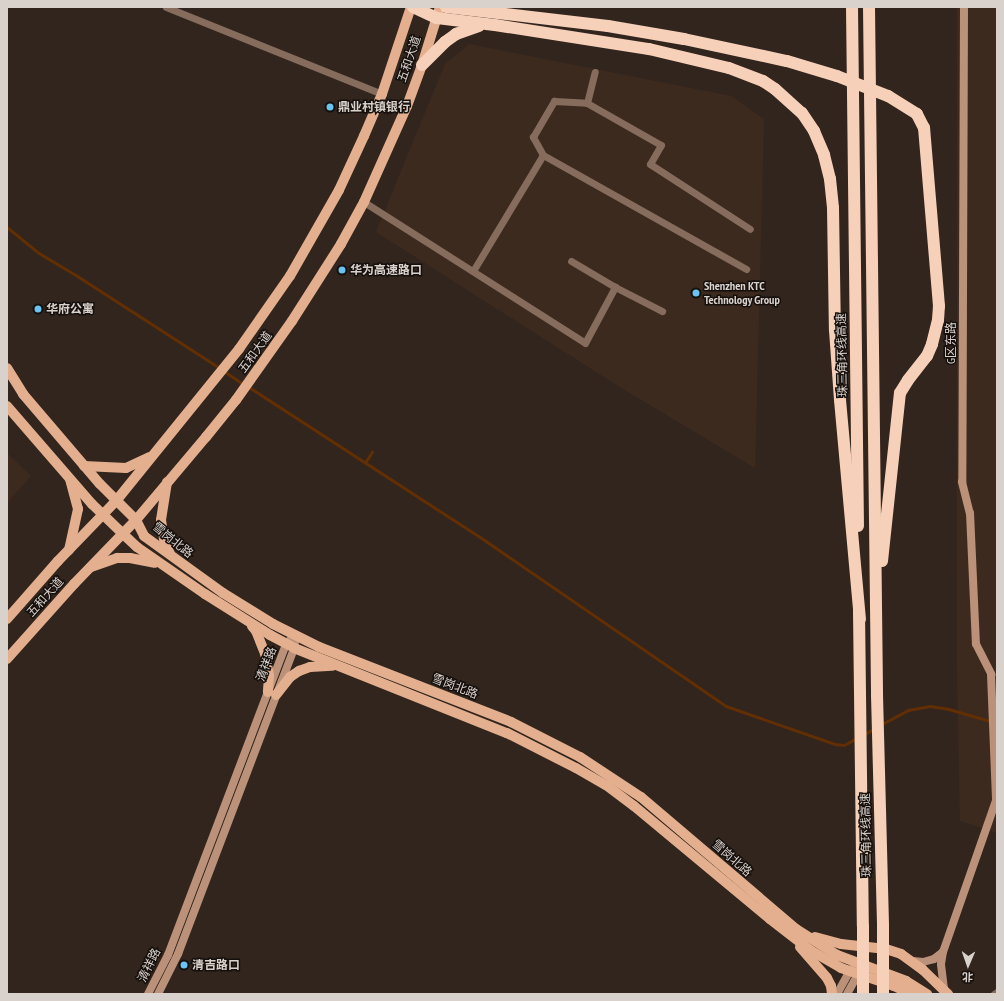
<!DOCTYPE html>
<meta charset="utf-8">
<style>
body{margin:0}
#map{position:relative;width:1004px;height:1001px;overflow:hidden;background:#32251e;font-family:"PT Sans Narrow","Noto Sans SC",sans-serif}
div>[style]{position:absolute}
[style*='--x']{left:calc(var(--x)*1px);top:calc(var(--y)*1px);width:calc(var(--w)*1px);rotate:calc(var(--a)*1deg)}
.built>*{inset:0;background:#3d2a1f}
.stream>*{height:2.5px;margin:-1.25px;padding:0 1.25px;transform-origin:1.25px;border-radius:1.25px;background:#622e04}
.street>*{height:7px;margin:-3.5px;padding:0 3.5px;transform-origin:3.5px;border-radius:3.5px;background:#866c5c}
.secondary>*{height:8px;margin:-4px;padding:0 4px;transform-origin:4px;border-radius:4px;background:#bb9279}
.primary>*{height:10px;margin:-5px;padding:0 5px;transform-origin:5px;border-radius:5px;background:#e4af8e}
.highway>*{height:12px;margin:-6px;padding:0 6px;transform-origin:6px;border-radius:6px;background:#f7d0b9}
.highway-bridge>*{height:12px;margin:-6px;padding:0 6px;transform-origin:6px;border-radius:6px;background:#f7d0b9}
.dots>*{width:11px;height:11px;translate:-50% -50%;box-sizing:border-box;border:2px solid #16100d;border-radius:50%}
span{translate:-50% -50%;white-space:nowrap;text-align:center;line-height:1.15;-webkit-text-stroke:3px #16100d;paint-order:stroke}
.street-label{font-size:12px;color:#d9d1cc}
.poi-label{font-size:12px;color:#d9d1cc;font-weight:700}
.left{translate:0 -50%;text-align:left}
.frame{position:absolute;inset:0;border:8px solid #d9d1cc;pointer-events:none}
.north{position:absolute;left:948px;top:945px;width:40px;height:40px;-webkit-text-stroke:3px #16100d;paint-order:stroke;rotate:182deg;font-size:11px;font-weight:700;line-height:16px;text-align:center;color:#d9d1cc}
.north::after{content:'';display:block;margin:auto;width:14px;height:18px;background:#d9d1cc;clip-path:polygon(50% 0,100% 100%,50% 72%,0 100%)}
</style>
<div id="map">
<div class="built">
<div style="clip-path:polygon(957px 7px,997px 7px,997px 833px,960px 821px,957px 667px)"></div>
<div style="clip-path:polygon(469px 44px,731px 96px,764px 119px,755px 468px,623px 389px,376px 232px,445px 64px)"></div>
<div style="clip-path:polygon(7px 453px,31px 476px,7px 503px)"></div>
</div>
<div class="stream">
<div style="--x:7;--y:227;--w:41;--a:39.1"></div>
<div style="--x:39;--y:253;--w:43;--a:30.7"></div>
<div style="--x:76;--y:275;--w:171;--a:32.9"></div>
<div style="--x:224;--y:371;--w:25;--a:34"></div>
<div style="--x:249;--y:387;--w:283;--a:33"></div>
<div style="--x:486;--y:541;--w:291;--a:34.5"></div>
<div style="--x:726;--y:706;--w:115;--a:19.2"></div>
<div style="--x:835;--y:744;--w:9;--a:6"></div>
<div style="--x:844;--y:745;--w:15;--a:-28"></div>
<div style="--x:365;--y:463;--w:13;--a:-58"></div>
<div style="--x:882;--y:724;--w:30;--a:-28"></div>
<div style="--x:908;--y:710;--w:22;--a:-10"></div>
<div style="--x:930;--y:706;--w:19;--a:9"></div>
<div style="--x:949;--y:709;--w:50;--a:16.3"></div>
<div style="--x:865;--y:734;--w:12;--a:-31"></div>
</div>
<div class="street">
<div style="--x:166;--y:7;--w:233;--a:21.9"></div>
<div style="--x:587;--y:103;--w:85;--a:29.6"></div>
<div style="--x:661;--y:145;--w:22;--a:120"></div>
<div style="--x:650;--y:164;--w:119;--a:33"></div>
<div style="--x:543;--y:155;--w:21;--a:-119"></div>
<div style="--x:533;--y:137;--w:42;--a:-59.7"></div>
<div style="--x:554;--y:101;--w:33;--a:3"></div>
<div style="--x:587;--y:103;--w:32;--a:-76"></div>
<div style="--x:364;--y:202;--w:262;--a:32.5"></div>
<div style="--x:585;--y:343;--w:64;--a:-61.8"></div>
<div style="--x:615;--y:287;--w:51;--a:-149.4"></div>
<div style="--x:473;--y:271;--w:135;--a:-58.9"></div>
<div style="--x:543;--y:155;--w:233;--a:29.3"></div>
<div style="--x:615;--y:287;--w:53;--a:27.1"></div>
<div style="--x:994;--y:994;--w:4;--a:-34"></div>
</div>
<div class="secondary">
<div style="--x:964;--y:7;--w:475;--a:90.2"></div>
<div style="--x:962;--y:482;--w:32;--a:76"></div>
<div style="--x:970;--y:513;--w:131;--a:87.4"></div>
<div style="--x:976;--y:644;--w:34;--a:63"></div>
<div style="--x:991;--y:674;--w:126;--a:87.7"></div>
<div style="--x:913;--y:961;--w:10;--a:6"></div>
<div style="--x:923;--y:962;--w:11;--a:-15"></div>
<div style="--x:934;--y:959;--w:11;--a:-38"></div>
<div style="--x:944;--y:989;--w:25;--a:-97"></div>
<div style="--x:941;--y:964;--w:12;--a:-81"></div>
<div style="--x:943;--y:952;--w:163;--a:-70.7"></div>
<div style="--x:148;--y:994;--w:44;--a:-62.9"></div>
<div style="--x:168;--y:955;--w:333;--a:-69.2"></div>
<div style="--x:286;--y:644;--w:13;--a:-45"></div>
<div style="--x:158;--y:994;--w:45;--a:-63.4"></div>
<div style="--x:178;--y:954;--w:327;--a:-69.2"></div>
<div style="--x:294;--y:648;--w:6;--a:-81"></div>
<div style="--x:837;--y:994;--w:26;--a:-61"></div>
<div style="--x:850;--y:971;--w:4;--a:-45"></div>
<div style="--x:847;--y:994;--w:23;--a:-61"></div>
<div style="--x:858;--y:974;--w:5;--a:-90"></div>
</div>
<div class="primary">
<div style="--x:7;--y:368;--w:31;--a:58"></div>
<div style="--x:23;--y:394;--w:118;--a:49.5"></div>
<div style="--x:100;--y:484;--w:51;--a:45"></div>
<div style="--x:136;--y:520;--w:18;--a:63"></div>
<div style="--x:144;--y:536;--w:97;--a:35.8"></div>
<div style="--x:223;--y:593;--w:59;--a:31.8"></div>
<div style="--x:273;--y:624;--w:51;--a:26.6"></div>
<div style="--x:319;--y:647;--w:206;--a:21.3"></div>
<div style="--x:511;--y:722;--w:77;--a:26.9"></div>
<div style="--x:580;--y:757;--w:73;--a:33.3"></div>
<div style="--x:641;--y:797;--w:204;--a:40.4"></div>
<div style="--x:796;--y:929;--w:49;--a:32.4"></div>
<div style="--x:837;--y:955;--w:74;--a:20.6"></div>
<div style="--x:906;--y:981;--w:25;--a:32"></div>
<div style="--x:7;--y:406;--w:130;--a:49.1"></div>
<div style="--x:92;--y:504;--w:42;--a:44"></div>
<div style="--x:122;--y:533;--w:21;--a:43"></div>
<div style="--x:137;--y:547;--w:83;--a:34.7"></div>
<div style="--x:205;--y:594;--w:77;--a:32.2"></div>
<div style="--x:270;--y:635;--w:27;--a:28"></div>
<div style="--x:294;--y:648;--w:229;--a:21.8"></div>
<div style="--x:507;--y:733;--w:77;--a:26.9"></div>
<div style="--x:576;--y:768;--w:34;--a:30"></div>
<div style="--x:606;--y:785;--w:35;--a:37"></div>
<div style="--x:634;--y:806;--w:177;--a:39.7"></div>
<div style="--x:770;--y:919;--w:51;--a:37.8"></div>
<div style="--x:810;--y:950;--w:36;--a:30"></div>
<div style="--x:841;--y:968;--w:56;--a:18.8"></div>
<div style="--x:894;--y:986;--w:19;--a:25"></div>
<div style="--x:84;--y:466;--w:42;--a:2.7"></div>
<div style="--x:126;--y:468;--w:26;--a:-25"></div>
<div style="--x:167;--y:482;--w:38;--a:99"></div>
<div style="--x:161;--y:520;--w:24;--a:81"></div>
<div style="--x:165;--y:544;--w:11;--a:63"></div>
<div style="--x:69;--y:550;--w:42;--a:-77.6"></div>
<div style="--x:78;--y:509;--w:30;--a:-105"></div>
<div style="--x:91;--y:567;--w:28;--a:-19"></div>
<div style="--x:117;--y:558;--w:13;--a:0"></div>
<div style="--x:130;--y:558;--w:25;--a:11"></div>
<div style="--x:7;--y:619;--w:77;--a:-48.7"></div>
<div style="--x:58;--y:561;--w:83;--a:-46"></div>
<div style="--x:116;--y:501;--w:196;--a:-51"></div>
<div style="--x:239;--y:349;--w:89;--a:-55.1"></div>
<div style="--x:290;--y:276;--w:99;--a:-60.3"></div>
<div style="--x:339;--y:190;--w:60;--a:-65.2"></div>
<div style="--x:364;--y:136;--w:46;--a:-66.8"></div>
<div style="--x:382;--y:94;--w:92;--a:-71.6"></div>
<div style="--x:252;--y:626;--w:6;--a:51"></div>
<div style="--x:256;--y:631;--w:24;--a:68"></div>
<div style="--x:265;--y:653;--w:23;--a:80"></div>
<div style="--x:269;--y:676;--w:16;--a:94"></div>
<div style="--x:7;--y:659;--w:101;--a:-48.2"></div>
<div style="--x:74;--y:584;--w:89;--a:-45.9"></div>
<div style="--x:136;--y:520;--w:109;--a:-49.9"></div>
<div style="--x:206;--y:437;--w:48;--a:-51"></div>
<div style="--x:236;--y:400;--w:97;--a:-54.7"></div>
<div style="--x:292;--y:321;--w:91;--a:-57.5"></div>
<div style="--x:341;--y:244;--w:48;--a:-61.3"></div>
<div style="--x:364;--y:202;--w:105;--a:-65.9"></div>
<div style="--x:407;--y:106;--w:44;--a:-69.9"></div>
<div style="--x:422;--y:65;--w:61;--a:-72.8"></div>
<div style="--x:276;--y:695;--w:23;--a:-52"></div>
<div style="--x:290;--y:677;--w:11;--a:-34"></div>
<div style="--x:299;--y:671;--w:12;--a:-20"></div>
<div style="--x:310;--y:667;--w:22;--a:-3"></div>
<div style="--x:815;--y:937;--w:27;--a:15"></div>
<div style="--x:841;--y:944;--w:45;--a:6.3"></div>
<div style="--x:886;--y:949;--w:16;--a:18"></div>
<div style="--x:901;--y:954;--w:27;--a:36"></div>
<div style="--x:923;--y:970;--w:35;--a:44"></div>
<div style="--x:800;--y:947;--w:41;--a:48.9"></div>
<div style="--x:827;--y:978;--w:9;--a:63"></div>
<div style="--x:831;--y:986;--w:8;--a:83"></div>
</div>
<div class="highway">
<div style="--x:413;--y:7;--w:26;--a:25"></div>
<div style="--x:437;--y:18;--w:58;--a:6.9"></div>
<div style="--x:495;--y:25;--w:156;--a:8.9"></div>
<div style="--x:649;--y:49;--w:82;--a:13.4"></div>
<div style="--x:729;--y:68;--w:36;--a:21"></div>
<div style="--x:763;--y:81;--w:14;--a:34"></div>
<div style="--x:775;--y:89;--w:36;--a:42"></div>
<div style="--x:802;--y:113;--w:22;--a:56"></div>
<div style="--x:814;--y:131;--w:26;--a:67"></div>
<div style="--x:824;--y:155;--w:25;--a:76"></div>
<div style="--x:830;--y:179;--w:29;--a:84"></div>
<div style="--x:833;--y:208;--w:122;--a:89.1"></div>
<div style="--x:835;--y:330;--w:70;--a:85.9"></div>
<div style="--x:840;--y:400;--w:220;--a:84.8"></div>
<div style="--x:446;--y:7;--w:163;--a:6.7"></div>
<div style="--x:608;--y:26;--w:77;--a:9.7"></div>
<div style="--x:684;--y:39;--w:105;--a:12.1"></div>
<div style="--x:787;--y:61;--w:52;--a:16.7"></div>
<div style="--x:852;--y:7;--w:519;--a:89.34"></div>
<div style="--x:869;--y:7;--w:688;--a:89.33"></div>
<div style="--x:877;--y:695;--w:231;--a:88.5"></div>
<div style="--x:422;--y:65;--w:33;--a:-45"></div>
<div style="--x:445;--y:42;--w:14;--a:-36"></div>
<div style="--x:456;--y:34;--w:24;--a:-19"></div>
<div style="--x:882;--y:561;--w:169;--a:-83.9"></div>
<div style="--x:900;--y:393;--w:15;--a:-58"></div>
<div style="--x:908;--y:380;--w:31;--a:-52"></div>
<div style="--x:927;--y:356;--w:13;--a:-67"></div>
<div style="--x:932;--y:344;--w:25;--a:-76"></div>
<div style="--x:938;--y:320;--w:14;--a:-86"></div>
<div style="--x:939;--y:306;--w:179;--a:-94.8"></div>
<div style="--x:924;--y:128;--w:16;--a:-117"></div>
<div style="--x:917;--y:114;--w:34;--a:-148"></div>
<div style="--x:859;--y:611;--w:315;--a:89.3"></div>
</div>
<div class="highway-bridge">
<div style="--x:837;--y:76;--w:55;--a:21.4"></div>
<div style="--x:863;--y:926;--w:68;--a:90"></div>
<div style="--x:883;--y:926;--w:68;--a:90"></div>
</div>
<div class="dots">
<div style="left:330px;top:107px;background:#6ac3f1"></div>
<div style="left:342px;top:270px;background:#6ac3f1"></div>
<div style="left:696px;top:293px;background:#6ac3f1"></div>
<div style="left:38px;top:309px;background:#6ac3f1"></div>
<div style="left:184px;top:965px;background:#6ac3f1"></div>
</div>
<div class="street-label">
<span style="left:409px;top:59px;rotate:-71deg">五和大道</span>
<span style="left:951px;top:343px;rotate:-90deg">G区东路</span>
<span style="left:255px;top:352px;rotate:-54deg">五和大道</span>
<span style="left:842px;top:355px;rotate:-91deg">珠三角环线高速</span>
<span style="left:173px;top:540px;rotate:39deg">雪岗北路</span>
<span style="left:45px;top:597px;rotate:-48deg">五和大道</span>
<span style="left:266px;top:664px;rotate:-69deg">清祥路</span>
<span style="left:455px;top:686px;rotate:21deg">雪岗北路</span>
<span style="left:866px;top:835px;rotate:-91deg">珠三角环线高速</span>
<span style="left:732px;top:858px;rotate:41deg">雪岗北路</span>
<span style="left:149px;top:965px;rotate:-64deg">清祥路</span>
</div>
<div class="poi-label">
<span class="left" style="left:338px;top:107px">鼎业村镇银行</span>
<span class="left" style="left:350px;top:270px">华为高速路口</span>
<span class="left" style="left:704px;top:293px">Shenzhen KTC<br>Technology Group</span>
<span class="left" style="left:46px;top:309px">华府公寓</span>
<span class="left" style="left:192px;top:965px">清吉路口</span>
</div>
<div class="frame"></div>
<div class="north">北</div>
</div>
